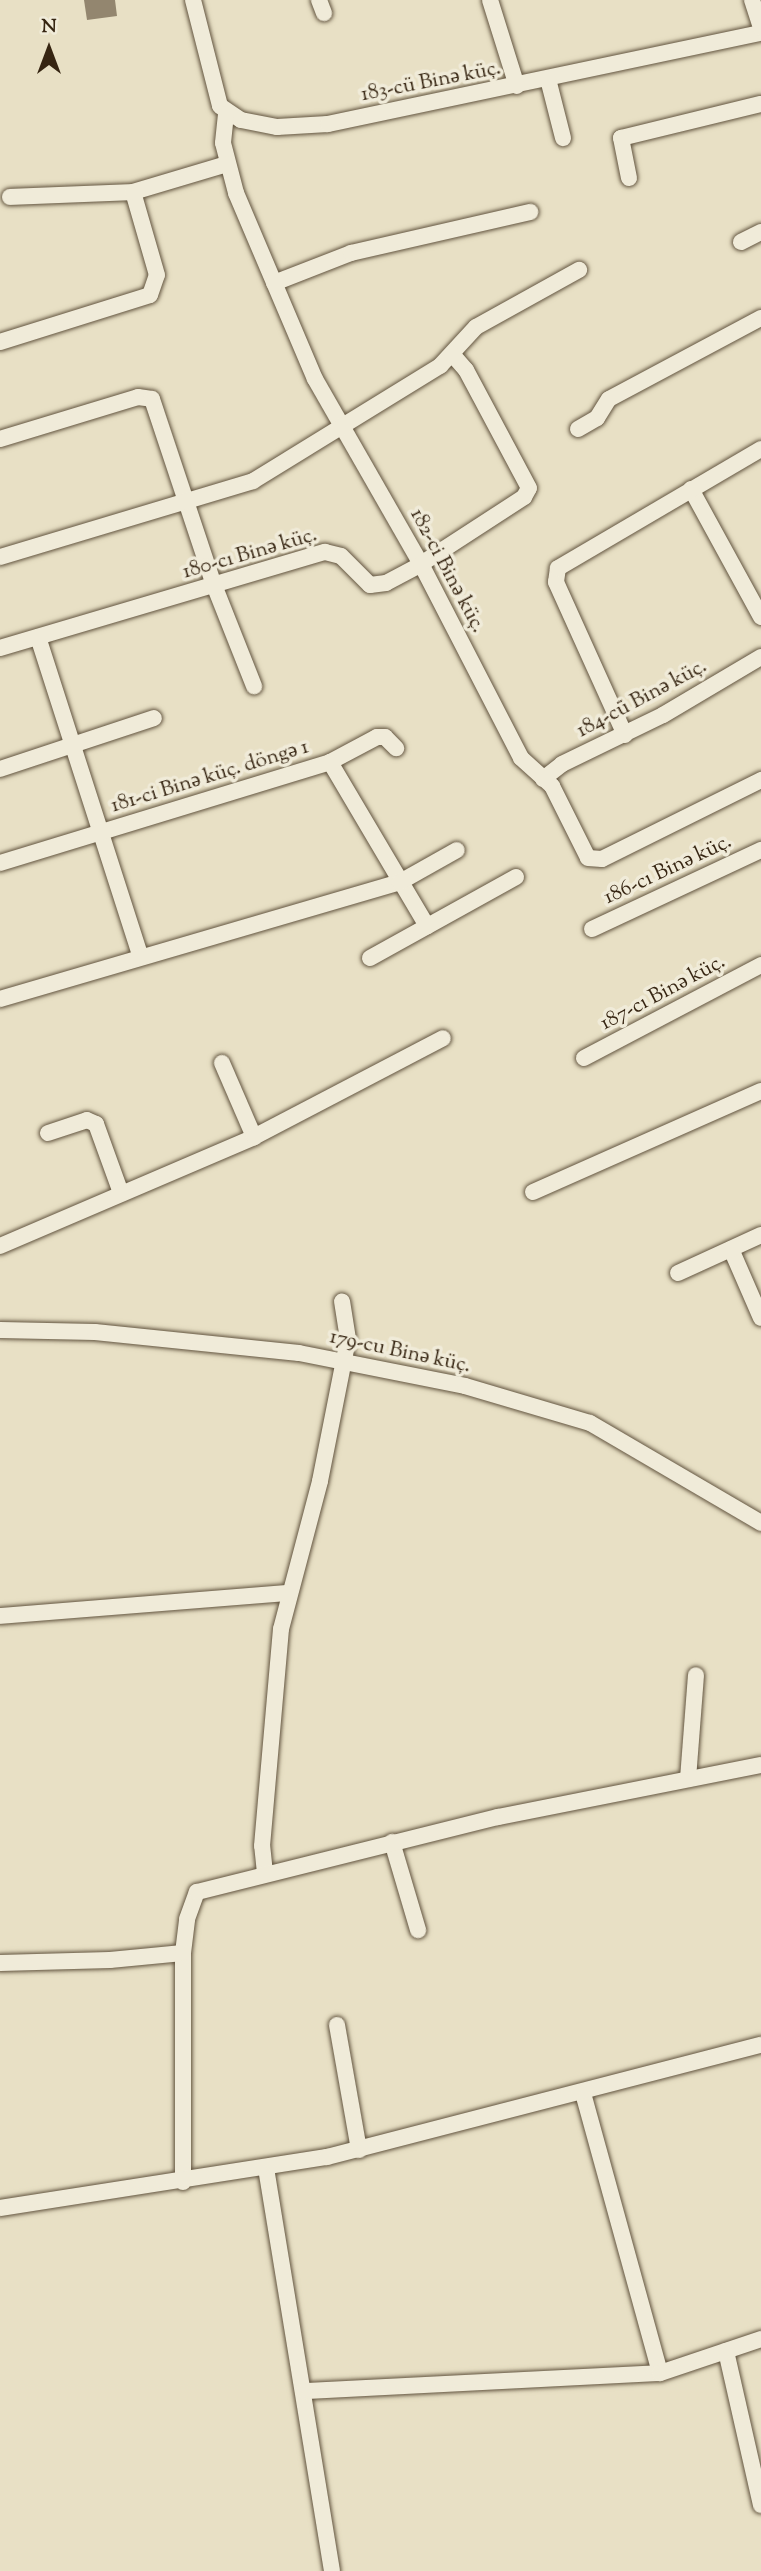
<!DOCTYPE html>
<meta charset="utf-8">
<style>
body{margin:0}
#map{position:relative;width:761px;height:2571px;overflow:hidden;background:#e8e0c5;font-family:"Sorts Mill Goudy",serif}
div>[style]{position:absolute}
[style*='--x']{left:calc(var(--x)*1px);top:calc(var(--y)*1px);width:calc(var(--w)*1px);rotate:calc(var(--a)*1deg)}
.building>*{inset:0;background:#93866f}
.roads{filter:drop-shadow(0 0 2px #62543f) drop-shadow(0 0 2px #62543f)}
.street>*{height:16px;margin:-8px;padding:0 8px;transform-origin:8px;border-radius:8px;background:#f0ebd9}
span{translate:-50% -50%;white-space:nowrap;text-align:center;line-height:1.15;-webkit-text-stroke:7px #f0ebd9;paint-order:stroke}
.street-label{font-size:21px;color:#362512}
.north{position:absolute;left:14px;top:14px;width:70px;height:70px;-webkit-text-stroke:5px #f0ebd9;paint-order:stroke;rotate:0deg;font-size:19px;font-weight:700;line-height:28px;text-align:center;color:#362512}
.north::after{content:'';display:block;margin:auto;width:24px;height:32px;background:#362512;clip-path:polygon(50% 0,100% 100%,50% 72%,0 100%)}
</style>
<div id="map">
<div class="building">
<div style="clip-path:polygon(84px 0,115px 0,117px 16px,87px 20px)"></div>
</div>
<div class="roads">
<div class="street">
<div style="--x:193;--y:0;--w:109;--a:75.7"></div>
<div style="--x:220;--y:106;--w:25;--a:34"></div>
<div style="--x:241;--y:120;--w:37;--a:11"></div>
<div style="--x:277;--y:127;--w:51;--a:-3.4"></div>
<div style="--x:328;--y:124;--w:442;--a:-11.9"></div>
<div style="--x:319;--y:0;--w:14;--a:69"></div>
<div style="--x:490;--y:0;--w:90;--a:72.6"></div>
<div style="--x:752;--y:0;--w:29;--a:72"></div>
<div style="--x:548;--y:79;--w:61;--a:75.7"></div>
<div style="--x:226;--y:114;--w:29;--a:96"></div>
<div style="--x:223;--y:143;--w:52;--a:75.4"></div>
<div style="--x:236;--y:193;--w:202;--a:67"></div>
<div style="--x:315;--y:379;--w:213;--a:60.2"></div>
<div style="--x:421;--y:564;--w:218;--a:62.7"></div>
<div style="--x:521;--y:758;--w:42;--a:42.1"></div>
<div style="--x:552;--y:786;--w:80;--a:63.4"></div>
<div style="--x:588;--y:858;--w:14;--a:4"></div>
<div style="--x:602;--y:859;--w:178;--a:-26.4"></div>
<div style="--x:629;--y:178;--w:41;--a:-101.3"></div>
<div style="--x:621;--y:138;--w:144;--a:-13.7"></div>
<div style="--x:10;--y:197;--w:123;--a:-2.3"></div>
<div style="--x:741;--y:242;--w:22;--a:-27"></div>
<div style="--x:274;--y:283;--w:83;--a:-21.3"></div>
<div style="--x:351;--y:253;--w:184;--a:-12.9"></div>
<div style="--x:0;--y:342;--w:157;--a:-17.4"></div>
<div style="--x:150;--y:295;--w:21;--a:-71"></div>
<div style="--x:157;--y:275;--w:86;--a:-106.1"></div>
<div style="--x:133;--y:192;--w:98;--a:-16.6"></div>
<div style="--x:578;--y:429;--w:22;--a:-30"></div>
<div style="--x:597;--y:418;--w:22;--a:-58"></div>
<div style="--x:609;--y:399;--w:172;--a:-28.1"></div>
<div style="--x:0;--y:439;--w:144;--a:-16.9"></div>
<div style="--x:138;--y:397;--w:14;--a:8"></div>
<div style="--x:152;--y:399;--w:196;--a:71.6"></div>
<div style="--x:214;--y:585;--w:109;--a:68.4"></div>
<div style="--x:691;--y:489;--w:146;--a:61.3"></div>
<div style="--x:0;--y:557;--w:264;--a:-16.7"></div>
<div style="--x:253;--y:481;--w:220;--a:-31.6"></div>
<div style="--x:440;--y:366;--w:53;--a:-47.3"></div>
<div style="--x:476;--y:327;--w:118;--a:-29"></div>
<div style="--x:38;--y:637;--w:334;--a:72.2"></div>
<div style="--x:0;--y:648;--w:339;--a:-16.5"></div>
<div style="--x:325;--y:552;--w:16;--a:14"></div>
<div style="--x:341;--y:556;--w:41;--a:45"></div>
<div style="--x:370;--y:585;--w:16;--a:-7"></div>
<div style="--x:386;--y:583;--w:40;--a:-28"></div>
<div style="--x:421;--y:564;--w:123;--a:-33"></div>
<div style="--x:524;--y:497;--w:10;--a:-61"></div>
<div style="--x:529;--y:488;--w:134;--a:-118.1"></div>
<div style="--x:466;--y:370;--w:21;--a:-131"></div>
<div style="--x:625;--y:735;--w:168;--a:-114.3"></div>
<div style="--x:556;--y:582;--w:14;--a:-82"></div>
<div style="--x:558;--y:568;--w:235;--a:-30.4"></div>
<div style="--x:330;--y:762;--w:53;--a:-28"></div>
<div style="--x:377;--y:737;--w:8;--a:0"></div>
<div style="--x:385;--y:737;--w:16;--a:45"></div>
<div style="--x:0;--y:769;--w:162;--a:-18.3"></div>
<div style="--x:543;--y:779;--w:24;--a:-38"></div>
<div style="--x:562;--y:764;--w:112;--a:-25.9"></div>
<div style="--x:663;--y:715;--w:114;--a:-30.6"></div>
<div style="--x:0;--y:863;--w:345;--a:-17"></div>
<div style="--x:330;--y:762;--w:191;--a:59.4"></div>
<div style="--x:592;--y:929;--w:187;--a:-25.1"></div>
<div style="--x:370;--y:958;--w:167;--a:-29"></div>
<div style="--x:0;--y:999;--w:417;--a:-16.3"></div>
<div style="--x:400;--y:882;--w:65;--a:-29.3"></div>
<div style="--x:584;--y:1058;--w:200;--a:-27.7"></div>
<div style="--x:222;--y:1063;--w:81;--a:66.6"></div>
<div style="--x:48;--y:1133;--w:41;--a:-18.4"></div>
<div style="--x:87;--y:1120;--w:10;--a:24"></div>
<div style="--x:96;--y:1124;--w:73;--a:70.1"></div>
<div style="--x:533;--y:1192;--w:249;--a:-23.9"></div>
<div style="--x:0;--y:1246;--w:276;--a:-23.2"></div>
<div style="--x:254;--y:1137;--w:213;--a:-27.6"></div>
<div style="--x:731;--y:1249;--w:75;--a:66.5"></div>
<div style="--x:678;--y:1273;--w:91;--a:-24.6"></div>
<div style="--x:0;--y:1330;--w:95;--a:1.2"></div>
<div style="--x:95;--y:1332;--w:205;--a:5.9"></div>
<div style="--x:299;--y:1353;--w:169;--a:11.2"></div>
<div style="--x:465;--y:1386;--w:130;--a:16.5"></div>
<div style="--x:590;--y:1423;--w:198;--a:30.3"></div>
<div style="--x:0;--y:1616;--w:289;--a:-4.6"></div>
<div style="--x:688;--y:1779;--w:104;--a:-85.6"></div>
<div style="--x:392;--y:1842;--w:92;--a:73.5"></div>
<div style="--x:265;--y:1873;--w:27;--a:-96"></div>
<div style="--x:262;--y:1846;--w:218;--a:-85"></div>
<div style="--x:281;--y:1629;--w:153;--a:-75.2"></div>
<div style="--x:320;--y:1481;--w:145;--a:-78.8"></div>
<div style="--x:348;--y:1339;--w:38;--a:-99"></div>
<div style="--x:0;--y:1963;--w:110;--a:-1.6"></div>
<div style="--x:110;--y:1960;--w:73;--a:-5.5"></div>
<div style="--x:337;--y:2025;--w:127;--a:80"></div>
<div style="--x:583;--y:2093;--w:290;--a:74.6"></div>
<div style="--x:266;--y:2168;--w:408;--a:80.7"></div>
<div style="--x:183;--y:2182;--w:229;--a:-90"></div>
<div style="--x:183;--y:1953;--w:34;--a:-83"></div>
<div style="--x:187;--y:1919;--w:29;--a:-70"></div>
<div style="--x:197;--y:1892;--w:310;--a:-14"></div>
<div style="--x:498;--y:1817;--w:268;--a:-11.2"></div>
<div style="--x:0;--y:2208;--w:331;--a:-8.9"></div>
<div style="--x:327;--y:2157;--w:448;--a:-14.5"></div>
<div style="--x:726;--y:2351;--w:158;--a:77.2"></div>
<div style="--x:305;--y:2391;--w:355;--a:-2.9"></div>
<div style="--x:660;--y:2373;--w:107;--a:-18.6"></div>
</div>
</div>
<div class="street-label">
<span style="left:431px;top:82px;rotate:-11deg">183-cü Binə küç.</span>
<span style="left:250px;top:554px;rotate:-16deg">180-cı Binə küç.</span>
<span style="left:447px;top:571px;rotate:62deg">182-ci Binə küç.</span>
<span style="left:642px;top:699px;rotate:-28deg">184-cü Binə küç.</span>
<span style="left:210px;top:777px;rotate:-17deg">181-ci Binə küç. döngə 1</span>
<span style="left:668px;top:870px;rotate:-25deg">186-cı Binə küç.</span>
<span style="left:663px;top:993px;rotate:-28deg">187-cı Binə küç.</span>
<span style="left:400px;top:1352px;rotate:12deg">179-cu Binə küç.</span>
</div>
<div class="north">N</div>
</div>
